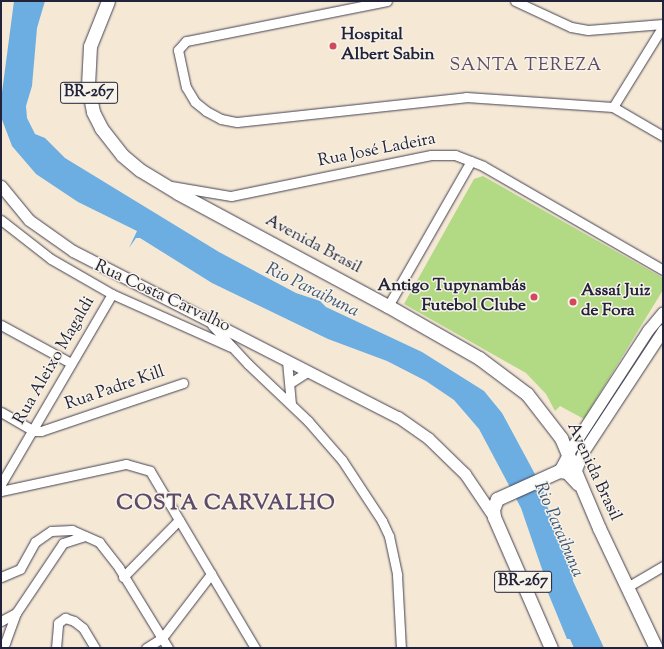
<!DOCTYPE html>
<meta charset="utf-8">
<style>
body{margin:0}
#map{position:relative;width:664px;height:649px;overflow:hidden;background:#f5e8d5;font-family:"Sorts Mill Goudy",serif}
div>[style]{position:absolute}
[style*='--x']{left:calc(var(--x)*1px);top:calc(var(--y)*1px);width:calc(var(--w)*1px);rotate:calc(var(--a)*1deg)}
.green>*{inset:0;background:#b2d983}
.water>*{inset:0;background:#6caee1}
.roads{filter:drop-shadow(0 0 1px #424052) drop-shadow(0 0 1px #424052)}
.minor>*{height:9px;margin:-4.5px;padding:0 4.5px;transform-origin:4.5px;border-radius:4.5px;background:#fff}
.major>*{height:11px;margin:-5.5px;padding:0 5.5px;transform-origin:5.5px;border-radius:5.5px;background:#fff}
.highway>*{height:13px;margin:-6.5px;padding:0 6.5px;transform-origin:6.5px;border-radius:6.5px;background:#fff}
.dots>*{width:11px;height:11px;translate:-50% -50%;box-sizing:border-box;border:2px solid #f7f3e8;border-radius:50%}
span{translate:-50% -50%;white-space:nowrap;text-align:center;line-height:1.15;-webkit-text-stroke:3px #f7f3e8;paint-order:stroke}
.shield-label span{padding:1px 3px;background:#f7f3e8;border:1px solid;border-radius:3px;-webkit-text-stroke-width:0}
.shield-label{font-size:16px;color:#22223b;font-weight:700}
.poi-label{font-size:17px;color:#22223b;font-weight:700}
.left{translate:0 -50%;text-align:left}
.right{translate:-100% -50%;text-align:right}
.street-label{font-size:17px;color:#22223b}
.neighbourhood-label{font-size:18px;color:#5f4a68;letter-spacing:1px}
.water-label{font-size:18px;color:#3c5375;font-style:italic}
.district-label{font-size:21px;color:#5f4a68;font-weight:700;letter-spacing:1px}
.frame{position:absolute;inset:0;border:2px solid #22223b;pointer-events:none}
</style>
<div id="map">
<div class="green">
<div style="clip-path:polygon(483px 176px,663px 278px,663px 290px,584px 419px,560px 406px,555px 411px,546px 394px,526px 373px,404px 304px,474px 179px)"></div>
</div>
<div class="water">
<div style="clip-path:polygon(14px 1px,45px 1px,37px 28px,32px 86px,26px 106px,27px 118px,35px 134px,45px 138px,65px 158px,219px 252px,296px 293px,320px 301px,326px 307px,422px 352px,484px 391px,502px 413px,543px 489px,545px 501px,572px 566px,573px 581px,604px 648px,574px 648px,570px 639px,567px 639px,544px 583px,543px 572px,521px 508px,479px 429px,454px 400px,426px 381px,387px 361px,328px 339px,212px 283px,140px 238px,136px 238px,129px 248px,137px 231px,78px 202px,36px 174px,12px 146px,1px 117px,1px 100px)"></div>
</div>
<div class="roads">
<div class="minor">
<div style="--x:387;--y:1;--w:205;--a:168.7"></div>
<div style="--x:186;--y:41;--w:12;--a:132"></div>
<div style="--x:178;--y:50;--w:38;--a:78"></div>
<div style="--x:186;--y:87;--w:17;--a:59"></div>
<div style="--x:195;--y:102;--w:14;--a:39"></div>
<div style="--x:206;--y:111;--w:17;--a:28"></div>
<div style="--x:221;--y:119;--w:16;--a:11"></div>
<div style="--x:237;--y:122;--w:230;--a:-6.2"></div>
<div style="--x:466;--y:97;--w:147;--a:3.9"></div>
<div style="--x:613;--y:107;--w:58;--a:30.1"></div>
<div style="--x:515;--y:1;--w:62;--a:24.9"></div>
<div style="--x:571;--y:27;--w:17;--a:10"></div>
<div style="--x:588;--y:30;--w:75;--a:-4.6"></div>
<div style="--x:613;--y:107;--w:95;--a:-58.3"></div>
<div style="--x:171;--y:186;--w:61;--a:9.5"></div>
<div style="--x:231;--y:196;--w:204;--a:-11.6"></div>
<div style="--x:431;--y:155;--w:24;--a:0"></div>
<div style="--x:455;--y:155;--w:30;--a:21"></div>
<div style="--x:483;--y:166;--w:208;--a:30"></div>
<div style="--x:1;--y:220;--w:63;--a:38"></div>
<div style="--x:51;--y:259;--w:70;--a:29.8"></div>
<div style="--x:112;--y:294;--w:130;--a:24"></div>
<div style="--x:388;--y:306;--w:167;--a:-60.2"></div>
<div style="--x:1;--y:325;--w:80;--a:28.5"></div>
<div style="--x:212;--y:325;--w:53;--a:47.3"></div>
<div style="--x:248;--y:364;--w:83;--a:43.5"></div>
<div style="--x:308;--y:421;--w:52;--a:48.9"></div>
<div style="--x:342;--y:460;--w:73;--a:56.7"></div>
<div style="--x:382;--y:521;--w:17;--a:65"></div>
<div style="--x:389;--y:536;--w:40;--a:78"></div>
<div style="--x:397;--y:575;--w:73;--a:86.9"></div>
<div style="--x:287;--y:361;--w:43;--a:84.7"></div>
<div style="--x:290;--y:383;--w:20;--a:-33"></div>
<div style="--x:1;--y:412;--w:38;--a:30"></div>
<div style="--x:34;--y:431;--w:7;--a:0"></div>
<div style="--x:41;--y:431;--w:150;--a:-18.7"></div>
<div style="--x:1;--y:484;--w:220;--a:-59.7"></div>
<div style="--x:1;--y:491;--w:128;--a:-12.2"></div>
<div style="--x:126;--y:464;--w:25;--a:16"></div>
<div style="--x:150;--y:471;--w:206;--a:59.3"></div>
<div style="--x:1;--y:577;--w:21;--a:-23"></div>
<div style="--x:20;--y:569;--w:31;--a:-61"></div>
<div style="--x:35;--y:542;--w:19;--a:-35"></div>
<div style="--x:51;--y:531;--w:21;--a:-3"></div>
<div style="--x:72;--y:530;--w:30;--a:24"></div>
<div style="--x:99;--y:542;--w:33;--a:52"></div>
<div style="--x:119;--y:568;--w:94;--a:58.5"></div>
<div style="--x:123;--y:577;--w:80;--a:-45.5"></div>
<div style="--x:627;--y:587;--w:42;--a:-30.3"></div>
<div style="--x:1;--y:621;--w:17;--a:-28"></div>
<div style="--x:1;--y:647;--w:6;--a:-45"></div>
<div style="--x:5;--y:643;--w:32;--a:-70"></div>
<div style="--x:16;--y:613;--w:84;--a:-56.1"></div>
<div style="--x:63;--y:543;--w:23;--a:-18"></div>
<div style="--x:56;--y:648;--w:25;--a:-85"></div>
<div style="--x:58;--y:623;--w:9;--a:-36"></div>
<div style="--x:65;--y:618;--w:9;--a:18"></div>
<div style="--x:74;--y:621;--w:11;--a:38"></div>
<div style="--x:83;--y:628;--w:23;--a:59"></div>
<div style="--x:146;--y:648;--w:19;--a:-32"></div>
<div style="--x:162;--y:638;--w:81;--a:-52.6"></div>
</div>
<div class="major">
<div style="--x:1;--y:186;--w:44;--a:50.5"></div>
<div style="--x:29;--y:220;--w:54;--a:35.2"></div>
<div style="--x:73;--y:251;--w:365;--a:27.1"></div>
<div style="--x:398;--y:417;--w:37;--a:35"></div>
<div style="--x:428;--y:438;--w:52;--a:44.2"></div>
<div style="--x:465;--y:474;--w:52;--a:56"></div>
<div style="--x:576;--y:470;--w:19;--a:-69"></div>
<div style="--x:583;--y:452;--w:146;--a:-56.7"></div>
<div style="--x:559;--y:471;--w:27;--a:-62"></div>
<div style="--x:572;--y:447;--w:140;--a:-57"></div>
<div style="--x:648;--y:330;--w:23;--a:-50"></div>
</div>
<div class="highway">
<div style="--x:108;--y:1;--w:48;--a:111.8"></div>
<div style="--x:90;--y:46;--w:40;--a:92.9"></div>
<div style="--x:88;--y:86;--w:26;--a:79"></div>
<div style="--x:93;--y:112;--w:18;--a:63"></div>
<div style="--x:101;--y:128;--w:34;--a:52"></div>
<div style="--x:122;--y:155;--w:23;--a:40"></div>
<div style="--x:140;--y:170;--w:44;--a:31.2"></div>
<div style="--x:178;--y:193;--w:238;--a:28.3"></div>
<div style="--x:388;--y:306;--w:105;--a:29.7"></div>
<div style="--x:479;--y:358;--w:60;--a:36.9"></div>
<div style="--x:527;--y:394;--w:56;--a:52.3"></div>
<div style="--x:561;--y:438;--w:98;--a:67.1"></div>
<div style="--x:599;--y:528;--w:133;--a:64.6"></div>
<div style="--x:551;--y:648;--w:143;--a:-113.5"></div>
<div style="--x:494;--y:517;--w:8;--a:-97"></div>
<div style="--x:493;--y:509;--w:11;--a:-68"></div>
<div style="--x:497;--y:499;--w:68;--a:-24.3"></div>
<div style="--x:559;--y:471;--w:8;--a:7"></div>
<div style="--x:567;--y:472;--w:16;--a:47"></div>
</div>
</div>
<div class="dots">
<div style="left:333px;top:46px;background:#d1495b"></div>
<div style="left:534px;top:297px;background:#d1495b"></div>
<div style="left:573px;top:302px;background:#d1495b"></div>
</div>
<div class="shield-label">
<span style="left:89px;top:93px">BR-267</span>
<span style="left:523px;top:582px">BR-267</span>
</div>
<div class="poi-label">
<span class="left" style="left:341px;top:46px">Hospital<br>Albert Sabin</span>
<span class="right" style="left:526px;top:297px">Antigo Tupynambás<br>Futebol Clube</span>
<span class="left" style="left:581px;top:302px">Assaí Juiz<br>de Fora</span>
</div>
<div class="street-label">
<span style="left:377px;top:151px;rotate:-11deg">Rua José Ladeira</span>
<span style="left:313px;top:245px;rotate:28deg">Avenida Brasil</span>
<span style="left:162px;top:297px;rotate:25deg">Rua Costa Carvalho</span>
<span style="left:55px;top:361px;rotate:-60deg">Rua Aleixo Magaldi</span>
<span style="left:115px;top:389px;rotate:-19deg">Rua Padre Kill</span>
<span style="left:593px;top:472px;rotate:65deg">Avenida Brasil</span>
</div>
<div class="neighbourhood-label">
<span style="left:526px;top:66px">SANTA TEREZA</span>
</div>
<div class="water-label">
<span style="left:312px;top:291px;rotate:26deg">Rio Paraibuna</span>
<span style="left:558px;top:530px;rotate:67deg">Rio Paraibuna</span>
</div>
<div class="district-label">
<span style="left:226px;top:504px">COSTA CARVALHO</span>
</div>
<div class="frame"></div>
</div>
